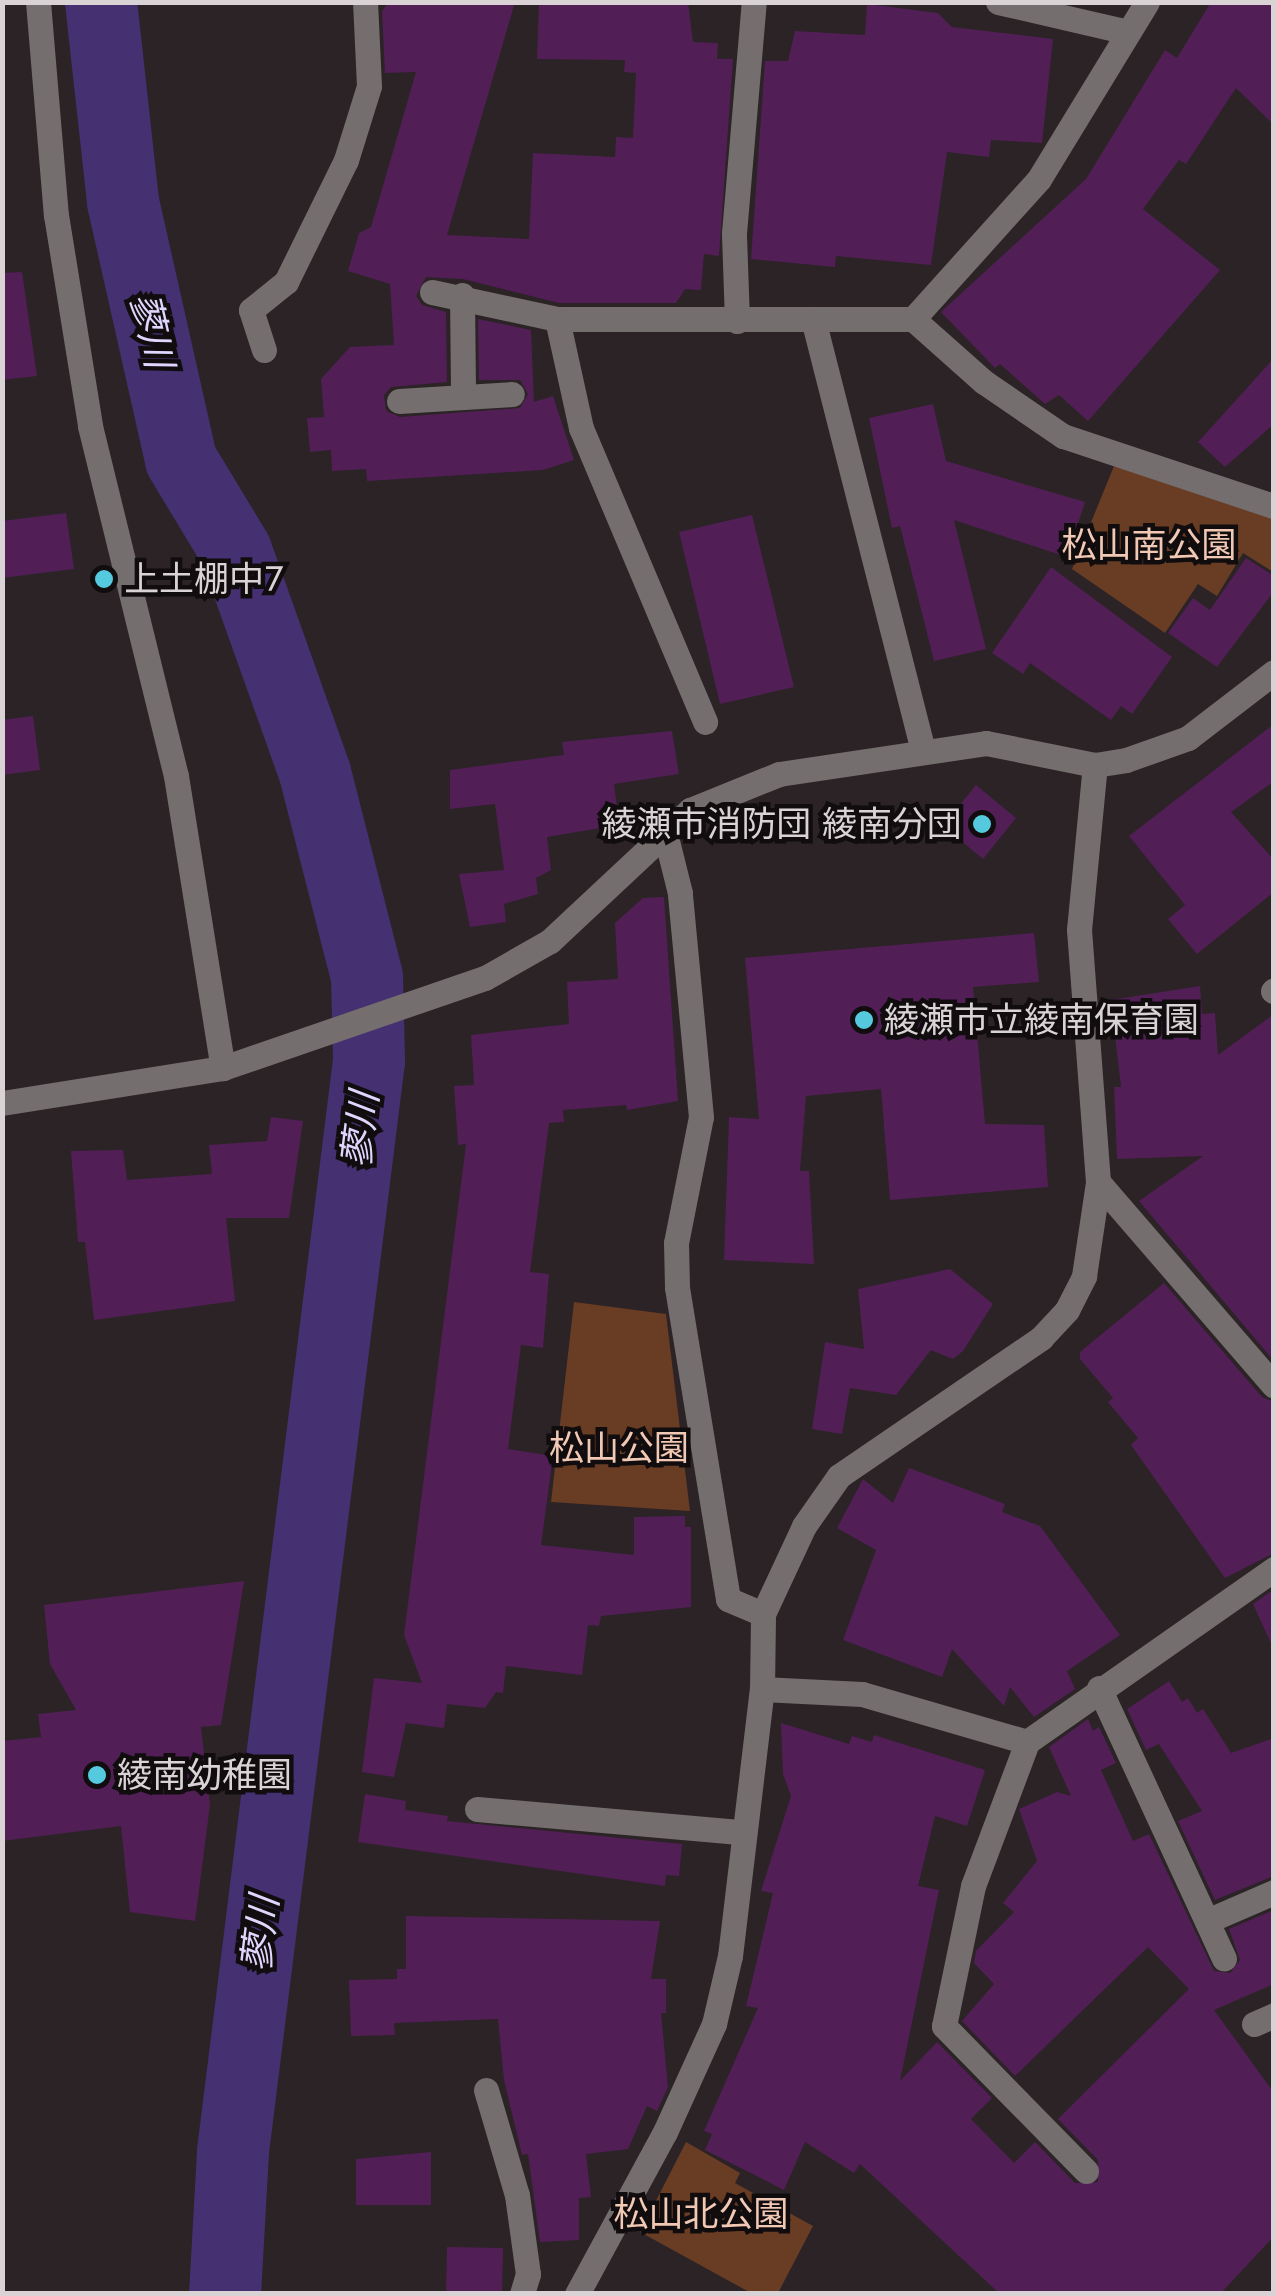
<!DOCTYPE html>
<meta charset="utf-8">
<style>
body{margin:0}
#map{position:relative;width:1276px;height:2296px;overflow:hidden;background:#2b2326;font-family:Jost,"Noto Sans JP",sans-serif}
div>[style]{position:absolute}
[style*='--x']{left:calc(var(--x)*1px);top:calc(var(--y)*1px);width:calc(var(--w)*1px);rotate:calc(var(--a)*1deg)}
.green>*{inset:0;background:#693c24}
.river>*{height:72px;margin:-36px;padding:0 36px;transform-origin:36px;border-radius:36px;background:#453071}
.building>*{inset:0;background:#511f56}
.minor>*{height:25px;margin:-12.5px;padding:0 12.5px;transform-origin:12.5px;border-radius:12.5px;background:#746e6e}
.dots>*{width:28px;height:28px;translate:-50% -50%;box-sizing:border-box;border:5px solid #110d0f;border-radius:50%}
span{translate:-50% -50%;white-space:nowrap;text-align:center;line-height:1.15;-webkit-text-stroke:9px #110d0f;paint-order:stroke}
.park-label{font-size:35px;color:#f1c8b3}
.poi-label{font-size:35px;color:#d9d3d5}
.left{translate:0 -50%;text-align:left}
.right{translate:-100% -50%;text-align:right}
.water-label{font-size:38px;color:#dfd6fe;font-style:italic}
.frame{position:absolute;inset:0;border:5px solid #d9d3d5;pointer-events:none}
</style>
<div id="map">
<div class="green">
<div style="clip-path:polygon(1114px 466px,1273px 516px,1273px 572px,1243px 553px,1217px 596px,1198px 584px,1165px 633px,1072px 569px)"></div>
<div style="clip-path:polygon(574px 1302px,666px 1314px,690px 1511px,551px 1502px)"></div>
<div style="clip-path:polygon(686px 2142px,740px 2173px,735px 2183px,813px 2226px,778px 2293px,751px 2293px,640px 2232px)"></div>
</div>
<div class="river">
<div style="--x:101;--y:2;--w:201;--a:83.7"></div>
<div style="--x:123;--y:202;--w:264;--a:77.3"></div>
<div style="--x:181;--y:460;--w:106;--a:58.9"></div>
<div style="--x:236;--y:551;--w:236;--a:70.4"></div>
<div style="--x:315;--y:773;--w:211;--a:75.7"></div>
<div style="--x:367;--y:977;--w:84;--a:88.6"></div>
<div style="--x:369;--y:1061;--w:1099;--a:97.11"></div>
<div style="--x:233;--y:2152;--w:142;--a:93.2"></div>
</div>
<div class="building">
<div style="clip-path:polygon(515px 2px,447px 235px,529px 239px,533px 153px,615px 157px,616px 137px,633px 138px,636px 73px,624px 72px,625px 60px,537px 59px,539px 2px,688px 2px,693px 42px,718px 43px,717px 59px,733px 59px,719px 256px,704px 254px,701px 290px,685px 289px,676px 303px,559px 303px,463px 279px,426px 277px,416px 296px,422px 305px,446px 312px,447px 382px,391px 387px,384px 395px,386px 411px,400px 417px,520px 408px,528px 394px,520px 380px,479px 380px,478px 319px,531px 330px,534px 402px,553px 396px,574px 460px,543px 470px,367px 481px,366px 469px,332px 471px,331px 450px,310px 452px,307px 418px,324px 417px,321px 379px,350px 347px,394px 345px,390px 284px,348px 271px,359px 233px,371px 227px,416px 72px,385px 73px,382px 11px,388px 3px)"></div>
<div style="clip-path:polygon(1211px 2px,1274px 2px,1274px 125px,1236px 88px,1186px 164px,1179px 160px,1143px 209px,1220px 270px,1088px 421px,1059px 395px,1045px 404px,1000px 364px,995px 368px,941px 312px,1086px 179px,1165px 50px,1177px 58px)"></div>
<div style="clip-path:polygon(867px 4px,938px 13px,952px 27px,1053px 39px,1042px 143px,991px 140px,989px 157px,947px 152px,931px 265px,836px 256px,835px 267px,751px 259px,765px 61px,788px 61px,795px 31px,865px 35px)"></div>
<div style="clip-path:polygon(22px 272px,37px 376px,2px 380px,2px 273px)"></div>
<div style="clip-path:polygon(1274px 358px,1274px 424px,1225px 467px,1198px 442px)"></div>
<div style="clip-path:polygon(933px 404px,946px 461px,1085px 502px,1067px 557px,954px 520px,986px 649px,934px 661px,900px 526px,892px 528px,869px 418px)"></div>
<div style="clip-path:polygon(66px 513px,74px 569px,2px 578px,2px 521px)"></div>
<div style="clip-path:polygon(752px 515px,794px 687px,720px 704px,679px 532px)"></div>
<div style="clip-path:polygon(1246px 558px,1274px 576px,1274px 591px,1217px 667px,1168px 633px,1193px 598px,1210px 610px)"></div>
<div style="clip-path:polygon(1051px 567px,1172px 657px,1132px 714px,1121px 706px,1111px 720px,1030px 663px,1023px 674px,992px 653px)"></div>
<div style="clip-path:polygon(33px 716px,40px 770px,2px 775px,2px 720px)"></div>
<div style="clip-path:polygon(1274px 724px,1274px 781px,1231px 812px,1274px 860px,1274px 892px,1197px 954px,1168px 919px,1185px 905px,1129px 836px)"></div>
<div style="clip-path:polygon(672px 731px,679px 774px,614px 784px,618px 815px,610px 816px,612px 826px,547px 837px,551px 870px,536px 878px,538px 894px,504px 904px,506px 922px,470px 927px,459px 874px,504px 870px,495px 804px,450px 809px,450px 770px,564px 755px,562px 742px)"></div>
<div style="clip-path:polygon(976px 785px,1016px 818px,983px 859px,943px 826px)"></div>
<div style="clip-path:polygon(664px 897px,678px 1101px,627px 1110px,626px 1105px,563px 1110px,564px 1122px,549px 1123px,530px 1272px,549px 1274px,543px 1348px,521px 1345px,508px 1449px,553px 1456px,541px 1545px,634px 1555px,634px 1517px,685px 1516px,685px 1527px,691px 1527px,691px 1607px,601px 1616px,599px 1626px,588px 1625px,582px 1675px,506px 1666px,503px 1693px,496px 1692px,485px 1708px,447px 1704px,444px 1728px,406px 1723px,394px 1777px,362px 1772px,374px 1678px,422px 1683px,404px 1635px,466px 1144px,458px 1145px,454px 1086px,474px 1085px,471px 1035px,569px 1024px,567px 982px,618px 979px,615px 923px,643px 898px)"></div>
<div style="clip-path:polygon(1034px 933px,1039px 982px,973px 987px,985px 1124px,1044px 1125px,1048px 1187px,890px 1200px,881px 1089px,806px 1096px,800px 1171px,809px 1171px,814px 1264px,724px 1260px,729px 1117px,759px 1119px,745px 958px)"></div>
<div style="clip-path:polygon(1200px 986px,1202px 1014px,1215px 1013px,1218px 1055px,1274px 1014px,1274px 1361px,1139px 1201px,1203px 1156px,1117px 1159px,1114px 1087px,1121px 1087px,1111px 1000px)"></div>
<div style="clip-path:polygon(271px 1117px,303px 1121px,289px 1218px,226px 1218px,235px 1301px,94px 1320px,85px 1242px,78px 1242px,71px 1151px,123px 1150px,127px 1180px,212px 1174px,209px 1145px,267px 1141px)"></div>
<div style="clip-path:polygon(950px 1269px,993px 1304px,963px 1351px,953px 1359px,931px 1350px,896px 1395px,850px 1388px,842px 1434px,812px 1429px,825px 1342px,864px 1349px,858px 1289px)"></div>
<div style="clip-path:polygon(1164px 1283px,1262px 1397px,1274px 1402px,1274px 1553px,1225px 1578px,1131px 1445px,1138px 1438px,1108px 1402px,1113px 1398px,1080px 1359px,1080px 1352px)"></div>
<div style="clip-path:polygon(909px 1468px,1005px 1504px,1002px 1512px,1040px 1526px,1120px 1635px,1067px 1671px,1075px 1689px,1034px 1717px,1010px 1687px,1004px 1706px,952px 1649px,942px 1677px,843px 1640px,876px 1550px,837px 1528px,863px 1479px,893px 1503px)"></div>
<div style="clip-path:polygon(244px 1581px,221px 1725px,201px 1727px,210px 1805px,195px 1921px,130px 1912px,121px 1826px,2px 1841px,2px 1741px,41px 1737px,38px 1714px,76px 1710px,50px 1664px,44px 1605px)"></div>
<div style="clip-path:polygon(1274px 1589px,1274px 1650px,1253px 1604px)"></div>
<div style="clip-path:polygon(1169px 1681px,1182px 1702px,1188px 1698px,1197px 1713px,1203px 1709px,1231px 1753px,1274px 1738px,1274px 1876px,1215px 1900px,1178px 1821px,1202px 1811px,1159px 1744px,1146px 1750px,1127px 1709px)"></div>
<div style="clip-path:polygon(1088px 1719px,1093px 1731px,1099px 1727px,1116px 1763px,1101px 1770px,1133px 1841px,1149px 1834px,1214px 1971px,1230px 1973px,1240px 1960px,1229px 1929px,1274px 1910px,1274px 1984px,1214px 2010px,1274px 2093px,1274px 2236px,1220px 2294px,1000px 2294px,860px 2164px,854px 2173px,805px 2142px,784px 2190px,705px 2150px,712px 2134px,704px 2131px,758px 2008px,746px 2006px,773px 1893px,761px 1891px,791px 1796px,783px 1774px,781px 1723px,849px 1744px,852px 1736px,872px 1742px,874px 1735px,985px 1770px,967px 1826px,935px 1816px,918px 1886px,939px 1890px,900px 2081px,937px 2042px,992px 2098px,971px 2119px,1014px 2163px,1035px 2142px,1075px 2183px,1098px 2182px,1098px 2160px,1058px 2119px,1189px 1989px,1148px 1947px,1015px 2076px,962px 2021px,994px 1984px,974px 1963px,976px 1951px,1014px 1912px,1003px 1903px,1037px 1861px,1019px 1809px,1057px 1792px,1071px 1796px,1049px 1747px)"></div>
<div style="clip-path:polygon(365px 1794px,406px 1801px,405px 1810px,448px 1816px,447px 1821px,682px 1844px,679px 1876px,666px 1875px,665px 1886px,358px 1842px)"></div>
<div style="clip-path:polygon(406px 1916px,660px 1921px,651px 1979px,666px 1979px,666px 2013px,661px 2013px,668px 2087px,657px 2111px,647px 2106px,628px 2149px,586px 2154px,591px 2197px,579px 2198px,579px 2240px,540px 2242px,528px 2154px,522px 2155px,504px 2080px,498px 2019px,394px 2023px,395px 2035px,351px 2036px,349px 1980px,397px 1979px,397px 1969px,406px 1969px)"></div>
<div style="clip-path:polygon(431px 2152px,431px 2205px,356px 2205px,356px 2159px)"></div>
<div style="clip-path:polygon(447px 2247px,503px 2248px,502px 2294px,446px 2294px)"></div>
</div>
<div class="minor">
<div style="--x:38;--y:2;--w:214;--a:85.2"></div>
<div style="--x:56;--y:215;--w:214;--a:80.8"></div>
<div style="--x:90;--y:426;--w:360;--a:76.2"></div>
<div style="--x:176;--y:776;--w:296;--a:80.9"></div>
<div style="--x:998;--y:2;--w:129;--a:13"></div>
<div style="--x:432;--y:292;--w:128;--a:12.2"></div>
<div style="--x:557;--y:319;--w:356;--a:0"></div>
<div style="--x:913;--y:319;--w:95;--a:41.6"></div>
<div style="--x:984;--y:382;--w:96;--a:34.4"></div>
<div style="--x:1063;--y:436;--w:222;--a:18.4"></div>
<div style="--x:462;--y:295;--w:102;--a:89.4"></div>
<div style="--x:557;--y:319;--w:112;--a:77.6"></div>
<div style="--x:581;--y:428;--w:319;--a:67.1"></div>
<div style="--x:913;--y:319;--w:188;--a:-48"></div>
<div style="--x:1039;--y:179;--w:207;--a:-58.6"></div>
<div style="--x:737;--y:321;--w:88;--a:-92"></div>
<div style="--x:734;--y:233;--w:232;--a:-85.1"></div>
<div style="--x:814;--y:323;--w:441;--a:75.7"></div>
<div style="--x:264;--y:350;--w:42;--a:-108"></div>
<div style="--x:251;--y:310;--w:45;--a:-38.7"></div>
<div style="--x:286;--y:282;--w:136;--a:-63.8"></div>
<div style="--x:346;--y:160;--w:77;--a:-72.7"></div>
<div style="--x:369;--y:86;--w:84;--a:-92.7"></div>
<div style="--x:399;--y:401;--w:113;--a:-3.5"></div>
<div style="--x:1273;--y:991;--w:1;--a:-45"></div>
<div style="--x:2;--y:1103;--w:224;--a:-9"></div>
<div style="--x:223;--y:1068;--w:277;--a:-19"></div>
<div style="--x:485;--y:978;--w:75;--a:-29.6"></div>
<div style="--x:550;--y:941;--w:192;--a:-43.1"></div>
<div style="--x:690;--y:810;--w:96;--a:-22"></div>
<div style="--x:779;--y:774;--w:209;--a:-8.5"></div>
<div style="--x:986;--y:743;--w:111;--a:11.4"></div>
<div style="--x:1095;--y:765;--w:31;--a:-9"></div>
<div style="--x:1126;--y:760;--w:66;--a:-19.5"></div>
<div style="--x:1188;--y:738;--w:108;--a:-37.5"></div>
<div style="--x:1098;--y:1182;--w:269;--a:49.2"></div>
<div style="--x:763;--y:1614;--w:97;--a:-65"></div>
<div style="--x:804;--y:1526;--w:61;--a:-55"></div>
<div style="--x:839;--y:1476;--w:245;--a:-34.3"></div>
<div style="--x:1041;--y:1338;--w:38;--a:-47"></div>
<div style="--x:1067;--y:1310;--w:38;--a:-63"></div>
<div style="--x:1084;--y:1276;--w:95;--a:-81.5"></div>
<div style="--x:1098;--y:1182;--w:253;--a:-94.3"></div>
<div style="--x:1079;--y:930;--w:166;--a:-84.5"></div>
<div style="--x:1099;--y:1688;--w:298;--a:65.2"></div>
<div style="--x:762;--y:1689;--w:100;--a:2.9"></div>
<div style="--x:862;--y:1694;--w:172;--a:16.2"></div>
<div style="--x:477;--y:1809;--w:266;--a:5"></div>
<div style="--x:1207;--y:1921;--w:73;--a:-23.4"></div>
<div style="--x:1254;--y:2024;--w:22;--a:-24"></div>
<div style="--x:486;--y:2090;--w:109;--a:73.6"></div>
<div style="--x:517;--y:2195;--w:80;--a:82.1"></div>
<div style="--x:528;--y:2274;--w:21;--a:107"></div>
<div style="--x:1086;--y:2171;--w:203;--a:-134.4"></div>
<div style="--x:944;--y:2026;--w:143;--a:-78.3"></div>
<div style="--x:973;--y:1886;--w:154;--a:-69.4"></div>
<div style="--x:1027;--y:1742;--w:302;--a:-35"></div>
<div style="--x:577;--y:2294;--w:184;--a:-61.5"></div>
<div style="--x:665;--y:2132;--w:119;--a:-65.6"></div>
<div style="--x:714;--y:2024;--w:70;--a:-76.8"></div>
<div style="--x:730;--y:1956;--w:269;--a:-83.2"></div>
<div style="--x:762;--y:1689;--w:75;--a:-89.2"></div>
<div style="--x:763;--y:1614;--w:38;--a:-157"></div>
<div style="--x:728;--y:1599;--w:316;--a:-99.3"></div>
<div style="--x:677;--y:1287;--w:44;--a:-91.3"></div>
<div style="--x:676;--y:1243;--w:128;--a:-78.8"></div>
<div style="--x:701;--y:1117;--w:225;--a:-95.4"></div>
<div style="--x:680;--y:893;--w:66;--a:-104"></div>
</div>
<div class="dots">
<div style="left:104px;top:579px;background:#55cade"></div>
<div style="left:982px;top:824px;background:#55cade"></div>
<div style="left:864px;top:1020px;background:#55cade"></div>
<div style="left:97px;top:1775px;background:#55cade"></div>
</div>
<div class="park-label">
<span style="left:1149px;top:545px">松山南公園</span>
<span style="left:619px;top:1448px">松山公園</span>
<span style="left:701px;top:2214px">松山北公園</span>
</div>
<div class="poi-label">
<span class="left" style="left:124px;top:579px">上土棚中７</span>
<span class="right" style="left:962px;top:824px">綾瀬市消防団 綾南分団</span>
<span class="left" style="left:884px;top:1020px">綾瀬市立綾南保育園</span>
<span class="left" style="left:117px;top:1775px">綾南幼稚園</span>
</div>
<div class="water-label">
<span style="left:152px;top:330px;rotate:77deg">蓼川</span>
<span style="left:360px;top:1130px;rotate:-83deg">蓼川</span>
<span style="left:260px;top:1934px;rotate:-83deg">蓼川</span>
</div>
<div class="frame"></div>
</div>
